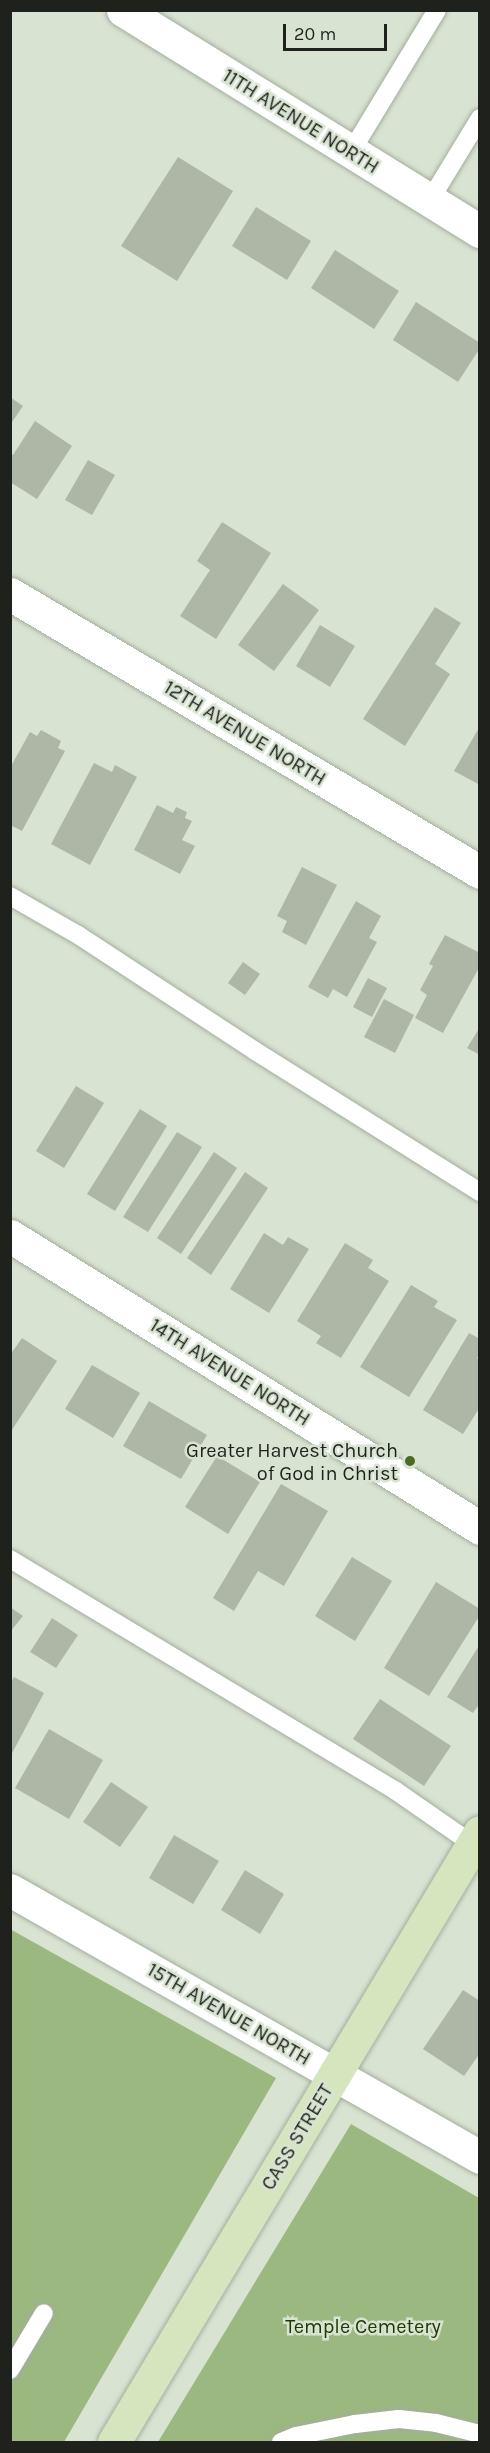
<!DOCTYPE html>
<style>
body{margin:0}
#map{position:relative;width:490px;height:2453px;overflow:hidden;background:#d9e3d2;font-family:Karla,sans-serif}
div>[style]{position:absolute}
[style*='--x']{left:calc(var(--x)*1px);top:calc(var(--y)*1px);width:calc(var(--w)*1px);rotate:calc(var(--a)*1deg)}
.green>*{inset:0;background:#9bb881}
.building>*{inset:0;background:#aeb7a6}
.roads{filter:drop-shadow(0 0 2px #a4ad9d) drop-shadow(0 0 2px #a4ad9d)}
.lane>*{height:18px;margin:-9px;padding:0 9px;transform-origin:9px;border-radius:9px;background:#fff}
.street>*{height:33px;margin:-16.5px;padding:0 16.5px;transform-origin:16.5px;border-radius:16.5px;background:#fff}
.secondary>*{height:33px;margin:-16.5px;padding:0 16.5px;transform-origin:16.5px;border-radius:16.5px;background:#d5e6bf}
.dots>*{width:16px;height:16px;translate:-50% -50%;box-sizing:border-box;border:3px solid #d9e3d2;border-radius:50%}
span{translate:-50% -50%;white-space:nowrap;text-align:center;line-height:1.15;-webkit-text-stroke:5px #d9e3d2;paint-order:stroke}
.street-label{font-size:20px;color:#1f221c}
.poi-label{font-size:20px;color:#1f221c}
.right{translate:-100% -50%;text-align:right}
.park-label{font-size:20px;color:#1f3700}
.frame{position:absolute;inset:0;border:12px solid #1f221c;pointer-events:none}
.scale{position:absolute;left:283px;top:24px;width:104px;height:27px;box-sizing:border-box;border:3px solid #1f221c;border-top:0;padding-left:8px;font-size:18px;line-height:21px;white-space:nowrap;color:#1f221c;-webkit-text-stroke:4px #d9e3d2;paint-order:stroke}
</style>
<div id="map">
<div class="green">
<div style="clip-path:polygon(10px 1929px,276px 2078px,64px 2442px,11px 2442px)"></div>
<div style="clip-path:polygon(351px 2124px,479px 2198px,479px 2442px,158px 2442px)"></div>
</div>
<div class="building">
<div style="clip-path:polygon(178px 157px,233px 191px,177px 281px,121px 246px)"></div>
<div style="clip-path:polygon(256px 207px,311px 241px,287px 280px,232px 246px)"></div>
<div style="clip-path:polygon(335px 250px,399px 291px,374px 329px,311px 288px)"></div>
<div style="clip-path:polygon(416px 302px,480px 343px,480px 348px,458px 382px,393px 340px)"></div>
<div style="clip-path:polygon(10px 397px,23px 406px,10px 425px)"></div>
<div style="clip-path:polygon(35px 421px,72px 446px,37px 499px,10px 482px,10px 453px,13px 455px)"></div>
<div style="clip-path:polygon(88px 460px,115px 475px,92px 515px,65px 500px)"></div>
<div style="clip-path:polygon(222px 522px,271px 553px,216px 639px,180px 616px,210px 570px,197px 561px)"></div>
<div style="clip-path:polygon(283px 584px,319px 610px,274px 671px,238px 645px)"></div>
<div style="clip-path:polygon(435px 607px,461px 623px,435px 664px,450px 674px,405px 746px,363px 719px)"></div>
<div style="clip-path:polygon(320px 625px,355px 646px,330px 687px,296px 666px)"></div>
<div style="clip-path:polygon(480px 726px,480px 785px,454px 771px)"></div>
<div style="clip-path:polygon(41px 730px,61px 741px,58px 748px,65px 751px,22px 831px,10px 825px,10px 768px,30px 732px,37px 736px)"></div>
<div style="clip-path:polygon(94px 763px,112px 772px,115px 765px,137px 777px,90px 865px,51px 844px)"></div>
<div style="clip-path:polygon(157px 805px,173px 813px,176px 807px,187px 812px,185px 818px,192px 821px,182px 840px,195px 846px,180px 874px,134px 850px)"></div>
<div style="clip-path:polygon(302px 867px,337px 885px,306px 945px,282px 932px,287px 921px,277px 916px)"></div>
<div style="clip-path:polygon(356px 901px,381px 916px,369px 938px,377px 942px,347px 997px,333px 989px,328px 998px,308px 987px)"></div>
<div style="clip-path:polygon(445px 935px,480px 953px,480px 966px,443px 1033px,415px 1018px,427px 995px,420px 990px,433px 966px,429px 964px)"></div>
<div style="clip-path:polygon(243px 962px,260px 974px,245px 995px,228px 983px)"></div>
<div style="clip-path:polygon(368px 978px,387px 988px,372px 1017px,353px 1007px)"></div>
<div style="clip-path:polygon(384px 999px,414px 1015px,395px 1053px,364px 1037px)"></div>
<div style="clip-path:polygon(480px 1027px,480px 1055px,467px 1048px)"></div>
<div style="clip-path:polygon(76px 1086px,104px 1103px,64px 1168px,36px 1151px)"></div>
<div style="clip-path:polygon(140px 1109px,167px 1126px,115px 1211px,87px 1194px)"></div>
<div style="clip-path:polygon(177px 1132px,202px 1147px,148px 1232px,123px 1217px)"></div>
<div style="clip-path:polygon(214px 1152px,237px 1168px,181px 1254px,157px 1238px)"></div>
<div style="clip-path:polygon(245px 1172px,268px 1188px,211px 1275px,187px 1258px)"></div>
<div style="clip-path:polygon(264px 1233px,283px 1245px,288px 1237px,309px 1249px,269px 1313px,230px 1289px)"></div>
<div style="clip-path:polygon(345px 1243px,373px 1260px,368px 1268px,389px 1281px,341px 1358px,316px 1343px,321px 1336px,297px 1321px)"></div>
<div style="clip-path:polygon(411px 1285px,438px 1301px,434px 1307px,457px 1320px,409px 1397px,360px 1367px)"></div>
<div style="clip-path:polygon(469px 1333px,480px 1339px,480px 1353px,477px 1358px,480px 1360px,480px 1407px,463px 1434px,423px 1410px)"></div>
<div style="clip-path:polygon(22px 1338px,57px 1361px,10px 1433px,10px 1355px)"></div>
<div style="clip-path:polygon(92px 1365px,140px 1393px,113px 1438px,65px 1409px)"></div>
<div style="clip-path:polygon(149px 1401px,207px 1435px,181px 1479px,123px 1446px)"></div>
<div style="clip-path:polygon(217px 1456px,260px 1482px,228px 1534px,185px 1507px)"></div>
<div style="clip-path:polygon(281px 1484px,328px 1511px,284px 1586px,258px 1571px,234px 1611px,213px 1598px)"></div>
<div style="clip-path:polygon(352px 1557px,392px 1581px,355px 1641px,315px 1616px)"></div>
<div style="clip-path:polygon(436px 1582px,480px 1609px,480px 1615px,429px 1696px,384px 1668px)"></div>
<div style="clip-path:polygon(10px 1607px,23px 1616px,10px 1632px)"></div>
<div style="clip-path:polygon(52px 1618px,78px 1635px,56px 1668px,30px 1652px)"></div>
<div style="clip-path:polygon(480px 1644px,480px 1703px,473px 1713px,447px 1697px)"></div>
<div style="clip-path:polygon(14px 1677px,44px 1693px,10px 1757px,10px 1683px)"></div>
<div style="clip-path:polygon(380px 1699px,451px 1746px,424px 1786px,353px 1739px)"></div>
<div style="clip-path:polygon(49px 1729px,103px 1760px,69px 1819px,15px 1788px)"></div>
<div style="clip-path:polygon(111px 1782px,148px 1807px,120px 1847px,83px 1822px)"></div>
<div style="clip-path:polygon(174px 1835px,219px 1861px,193px 1904px,149px 1878px)"></div>
<div style="clip-path:polygon(245px 1870px,284px 1894px,260px 1934px,221px 1910px)"></div>
<div style="clip-path:polygon(463px 1990px,480px 2001px,480px 2053px,464px 2076px,423px 2049px)"></div>
</div>
<div class="roads">
<div class="lane">
<div style="--x:351;--y:152;--w:166;--a:-58.8"></div>
<div style="--x:430;--y:200;--w:96;--a:-58.6"></div>
<div style="--x:10;--y:896;--w:78;--a:29.8"></div>
<div style="--x:78;--y:935;--w:212;--a:33.2"></div>
<div style="--x:255;--y:1051;--w:266;--a:32.1"></div>
<div style="--x:10;--y:1559;--w:450;--a:31"></div>
<div style="--x:396;--y:1791;--w:100;--a:34.8"></div>
<div style="--x:10;--y:2370;--w:66;--a:-59.2"></div>
<div style="--x:281;--y:2442;--w:16;--a:-22"></div>
<div style="--x:296;--y:2436;--w:60;--a:-11.5"></div>
<div style="--x:355;--y:2424;--w:44;--a:-6.5"></div>
<div style="--x:399;--y:2419;--w:37;--a:6"></div>
<div style="--x:436;--y:2423;--w:45;--a:14"></div>
</div>
<div class="street">
<div style="--x:123;--y:10;--w:420;--a:31.8"></div>
<div style="--x:10;--y:594;--w:546;--a:30.6"></div>
<div style="--x:10;--y:1236;--w:553;--a:31.85"></div>
<div style="--x:10;--y:1890;--w:541;--a:29.6"></div>
</div>
<div class="secondary">
<div style="--x:114;--y:2442;--w:711;--a:-59.04"></div>
</div>
</div>
<div class="dots">
<div style="left:410px;top:1461px;background:#496b23"></div>
</div>
<div class="street-label">
<span style="left:301px;top:121px;rotate:32deg">11TH AVENUE NORTH</span>
<span style="left:245px;top:733px;rotate:31deg">12TH AVENUE NORTH</span>
<span style="left:230px;top:1372px;rotate:32deg">14TH AVENUE NORTH</span>
<span style="left:229px;top:2014px;rotate:30deg">15TH AVENUE NORTH</span>
<span style="left:297px;top:2137px;rotate:-59deg">CASS STREET</span>
</div>
<div class="poi-label">
<span class="right" style="left:398px;top:1462px">Greater Harvest Church<br>of God in Christ</span>
</div>
<div class="park-label">
<span style="left:363px;top:2326px">Temple Cemetery</span>
</div>
<div class="frame"></div>
<div class="scale">20 m</div>
</div>
